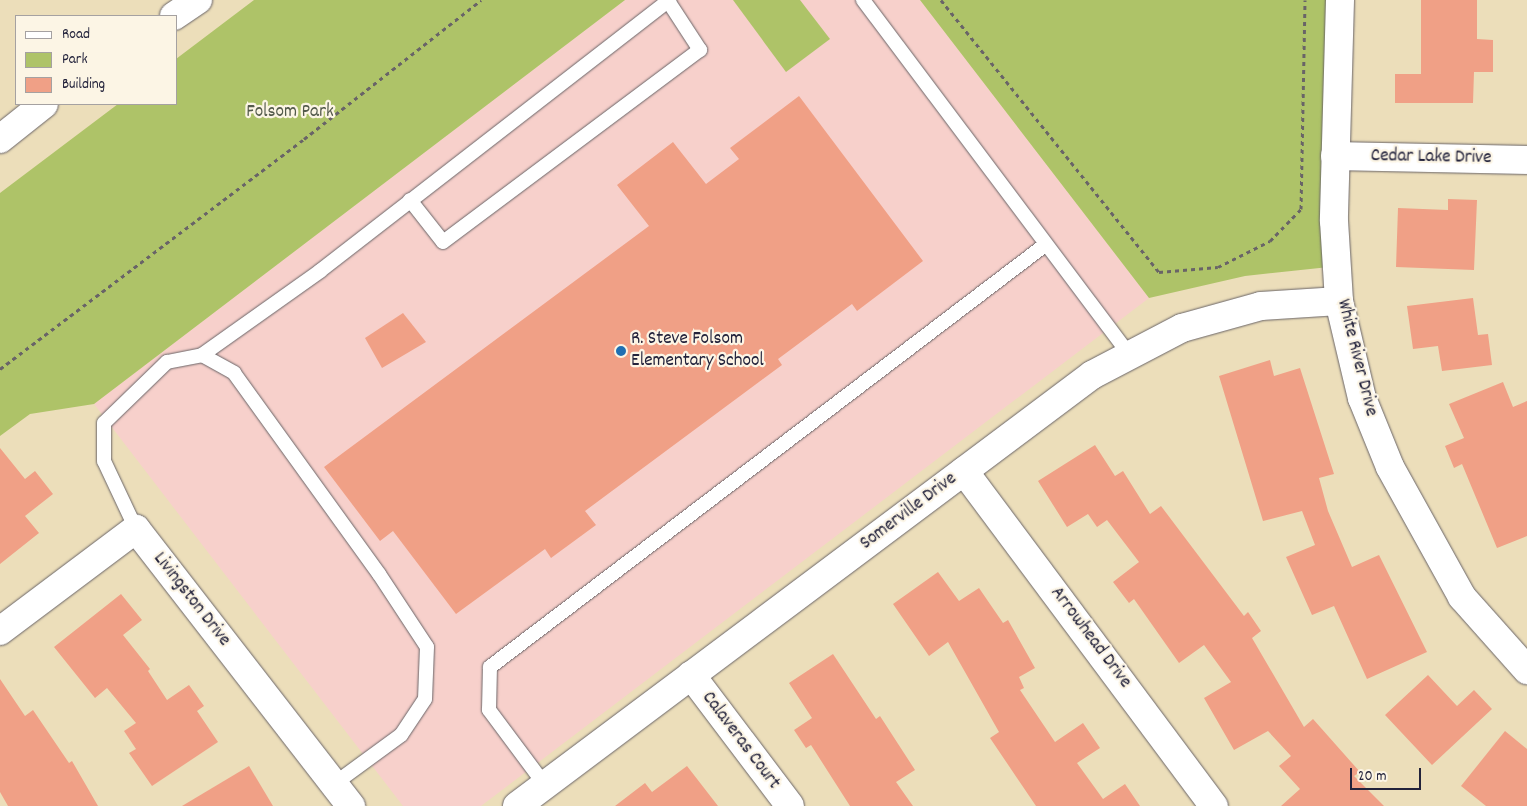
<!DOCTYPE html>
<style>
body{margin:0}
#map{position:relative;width:1527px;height:806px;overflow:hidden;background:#ecdeba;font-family:Dekko,sans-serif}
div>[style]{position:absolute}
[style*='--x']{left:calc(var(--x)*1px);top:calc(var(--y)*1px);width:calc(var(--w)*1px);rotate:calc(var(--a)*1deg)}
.built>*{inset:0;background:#f7d0cb}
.green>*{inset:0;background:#aec368}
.building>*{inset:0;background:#f0a086}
.path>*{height:3px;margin-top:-1.5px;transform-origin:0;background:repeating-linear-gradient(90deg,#696467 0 4px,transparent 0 8px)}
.roads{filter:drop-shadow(0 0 1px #696467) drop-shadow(0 0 1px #696467)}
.service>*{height:14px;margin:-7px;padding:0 7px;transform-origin:7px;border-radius:7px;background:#fff}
.minor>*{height:28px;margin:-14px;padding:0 14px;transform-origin:14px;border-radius:14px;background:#fff}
.dots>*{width:14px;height:14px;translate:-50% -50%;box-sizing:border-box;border:2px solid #fcf5e5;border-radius:50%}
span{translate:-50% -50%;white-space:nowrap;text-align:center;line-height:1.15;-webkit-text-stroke:4.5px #fcf5e5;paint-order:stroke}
.park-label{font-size:19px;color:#535a4b}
.street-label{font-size:19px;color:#22223b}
.poi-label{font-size:19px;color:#22223b}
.left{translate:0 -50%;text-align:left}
.legend{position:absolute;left:15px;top:15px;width:162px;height:90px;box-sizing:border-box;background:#fcf5e5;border:1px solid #a5a1a1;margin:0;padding:6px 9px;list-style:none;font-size:15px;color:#22223b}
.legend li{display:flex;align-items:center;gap:10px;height:25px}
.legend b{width:25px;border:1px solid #a5a1a1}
.scale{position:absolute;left:1350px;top:768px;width:71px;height:22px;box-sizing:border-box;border:2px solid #22223b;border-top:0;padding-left:6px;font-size:15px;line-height:18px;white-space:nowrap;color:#22223b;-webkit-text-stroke:4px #fcf5e5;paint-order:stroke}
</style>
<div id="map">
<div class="built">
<div style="clip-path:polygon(625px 0,920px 0,1149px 298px,481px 806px,403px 806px,94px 404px)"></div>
</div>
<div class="green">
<div style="clip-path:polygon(254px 0,625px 0,94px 404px,30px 414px,0 436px,0 193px,118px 104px,176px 104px,176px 59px)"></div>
<div style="clip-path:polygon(733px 0,800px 0,830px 39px,786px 72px)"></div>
<div style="clip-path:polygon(920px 0,1330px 0,1329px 267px,1245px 276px,1149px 298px)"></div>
</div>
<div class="building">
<div style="clip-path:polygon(1421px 0,1477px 0,1477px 39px,1493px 40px,1493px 72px,1474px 72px,1473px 103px,1395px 103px,1395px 74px,1421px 74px)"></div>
<div style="clip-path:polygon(799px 96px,923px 261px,857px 311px,852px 304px,778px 359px,782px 365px,585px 511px,596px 525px,551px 558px,545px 549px,456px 614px,393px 531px,380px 541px,324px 467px,649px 226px,617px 185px,673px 142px,706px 184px,739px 159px,730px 148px)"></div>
<div style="clip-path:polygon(1448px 199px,1477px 200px,1474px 270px,1396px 267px,1398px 208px,1448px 210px)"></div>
<div style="clip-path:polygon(1473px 298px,1478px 335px,1488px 334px,1492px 365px,1442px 371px,1438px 346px,1413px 349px,1407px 306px)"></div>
<div style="clip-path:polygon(403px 313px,426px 342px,382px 368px,365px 338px)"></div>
<div style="clip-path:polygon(1270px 360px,1274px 376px,1300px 368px,1334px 474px,1319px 478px,1328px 511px,1352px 567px,1379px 555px,1427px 652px,1367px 679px,1334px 606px,1312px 615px,1286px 557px,1315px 545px,1302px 511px,1263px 521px,1219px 376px)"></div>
<div style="clip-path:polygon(1503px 382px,1513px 407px,1527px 401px,1527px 536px,1497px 548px,1462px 464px,1454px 468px,1445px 446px,1464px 438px,1449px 404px)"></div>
<div style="clip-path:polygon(1095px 445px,1115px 476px,1123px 471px,1150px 514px,1161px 506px,1244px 616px,1248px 612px,1261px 631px,1252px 638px,1304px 727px,1313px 719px,1360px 772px,1354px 776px,1384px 806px,1281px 806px,1300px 789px,1279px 766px,1291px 756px,1268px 731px,1234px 750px,1204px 698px,1231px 682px,1204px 645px,1179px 663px,1134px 599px,1129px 603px,1113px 582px,1139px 562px,1107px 520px,1097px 527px,1088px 514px,1067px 527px,1038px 481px)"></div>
<div style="clip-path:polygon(0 448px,25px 479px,35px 471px,53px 494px,25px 516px,39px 533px,0 564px)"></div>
<div style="clip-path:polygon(938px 572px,959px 601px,979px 588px,1003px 623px,1008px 620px,1035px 668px,1019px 677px,1024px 688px,1020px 690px,1055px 742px,1083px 723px,1100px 748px,1077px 763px,1103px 799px,1125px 784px,1140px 806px,1036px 806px,990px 738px,999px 732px,948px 642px,929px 656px,893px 604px)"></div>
<div style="clip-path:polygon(121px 594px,142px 620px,123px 635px,150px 669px,148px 671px,167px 700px,189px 685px,204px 706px,197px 711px,218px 742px,152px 786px,129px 753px,136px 749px,124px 731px,136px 723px,107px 688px,95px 698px,54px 647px)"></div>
<div style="clip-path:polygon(833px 654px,876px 719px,880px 716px,915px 770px,896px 782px,913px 806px,850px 806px,811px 745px,806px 748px,794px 730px,812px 718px,789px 683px)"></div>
<div style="clip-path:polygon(1428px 675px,1457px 706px,1474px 690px,1492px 709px,1432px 765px,1385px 715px)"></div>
<div style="clip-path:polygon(0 679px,25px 716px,33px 710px,69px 763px,72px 761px,98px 806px,8px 806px,0 792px)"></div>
<div style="clip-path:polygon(1505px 731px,1527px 749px,1527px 806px,1486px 806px,1461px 786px)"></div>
<div style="clip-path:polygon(249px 766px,273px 806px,182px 806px)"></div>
<div style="clip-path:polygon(687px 766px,718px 806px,615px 806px,645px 783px,652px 792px)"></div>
</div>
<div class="path">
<div style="--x:941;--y:0;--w:349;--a:51.3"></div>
<div style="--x:1159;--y:272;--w:59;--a:-4.8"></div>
<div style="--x:1218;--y:267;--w:58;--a:-26.6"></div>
<div style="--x:1270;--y:241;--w:45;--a:-45.9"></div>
<div style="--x:1301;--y:209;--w:209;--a:-88.9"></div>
<div style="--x:0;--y:369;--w:381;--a:-37.1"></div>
<div style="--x:304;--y:139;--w:225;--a:-38.1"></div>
</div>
<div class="roads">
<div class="service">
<div style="--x:863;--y:0;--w:444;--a:53.1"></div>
<div style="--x:410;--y:200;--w:53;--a:51.8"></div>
<div style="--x:443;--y:242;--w:321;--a:-36.8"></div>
<div style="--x:700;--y:50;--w:59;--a:-123.1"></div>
<div style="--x:202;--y:355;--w:37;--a:29"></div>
<div style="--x:234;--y:373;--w:248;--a:54.2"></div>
<div style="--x:379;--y:574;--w:87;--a:56.7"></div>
<div style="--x:427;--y:647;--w:52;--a:92.2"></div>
<div style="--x:425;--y:699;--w:43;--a:123.7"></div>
<div style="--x:401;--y:735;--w:83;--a:143.8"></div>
<div style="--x:136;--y:529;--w:75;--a:-115.2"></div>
<div style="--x:104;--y:461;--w:38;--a:-90"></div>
<div style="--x:104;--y:423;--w:88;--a:-44.1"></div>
<div style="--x:167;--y:362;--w:36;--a:-11"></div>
<div style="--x:202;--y:355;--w:145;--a:-35.4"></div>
<div style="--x:320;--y:271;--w:442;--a:-37.8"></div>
<div style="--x:545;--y:785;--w:94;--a:-126.7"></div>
<div style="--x:489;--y:710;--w:43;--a:-88.7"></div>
<div style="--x:490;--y:667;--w:697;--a:-37.25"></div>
</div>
<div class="minor">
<div style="--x:1340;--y:0;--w:221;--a:91.6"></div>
<div style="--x:1334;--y:221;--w:80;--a:86.4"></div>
<div style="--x:1339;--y:301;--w:100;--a:76.7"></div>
<div style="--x:1362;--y:398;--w:74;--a:67.9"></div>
<div style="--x:1390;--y:467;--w:149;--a:61"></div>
<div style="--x:1462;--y:597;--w:98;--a:48.3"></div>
<div style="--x:174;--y:16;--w:29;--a:-34"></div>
<div style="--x:0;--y:139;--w:56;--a:-38.5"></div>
<div style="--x:1335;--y:156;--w:192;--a:1.2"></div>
<div style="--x:964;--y:471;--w:418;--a:53.3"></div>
<div style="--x:0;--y:631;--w:170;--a:-36.9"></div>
<div style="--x:136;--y:529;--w:351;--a:52.2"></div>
<div style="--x:691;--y:675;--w:164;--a:52.9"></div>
<div style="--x:517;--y:806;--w:719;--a:-36.85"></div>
<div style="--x:1092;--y:375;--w:102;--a:-27.6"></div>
<div style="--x:1182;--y:328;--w:82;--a:-15.6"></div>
<div style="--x:1261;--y:306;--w:78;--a:-3.7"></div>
</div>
</div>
<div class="dots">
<div style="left:621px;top:351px;background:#1f6fb2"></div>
</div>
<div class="park-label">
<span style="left:290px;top:113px">Folsom Park</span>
</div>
<div class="street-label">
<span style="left:1431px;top:158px;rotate:1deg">Cedar Lake Drive</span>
<span style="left:1356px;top:358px;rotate:76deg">White River Drive</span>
<span style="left:909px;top:512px;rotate:-37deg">Somerville Drive</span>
<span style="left:191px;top:600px;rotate:52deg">Livingston Drive</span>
<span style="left:1090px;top:638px;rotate:53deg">Arrowhead Drive</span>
<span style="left:740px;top:741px;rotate:53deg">Calaveras Court</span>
</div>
<div class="poi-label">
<span class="left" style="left:631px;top:351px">R. Steve Folsom<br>Elementary School</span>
</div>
<ul class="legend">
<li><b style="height:6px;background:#fff"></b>Road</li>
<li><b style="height:14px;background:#aec368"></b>Park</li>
<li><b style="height:14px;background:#f0a086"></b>Building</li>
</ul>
<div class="scale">20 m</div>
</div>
